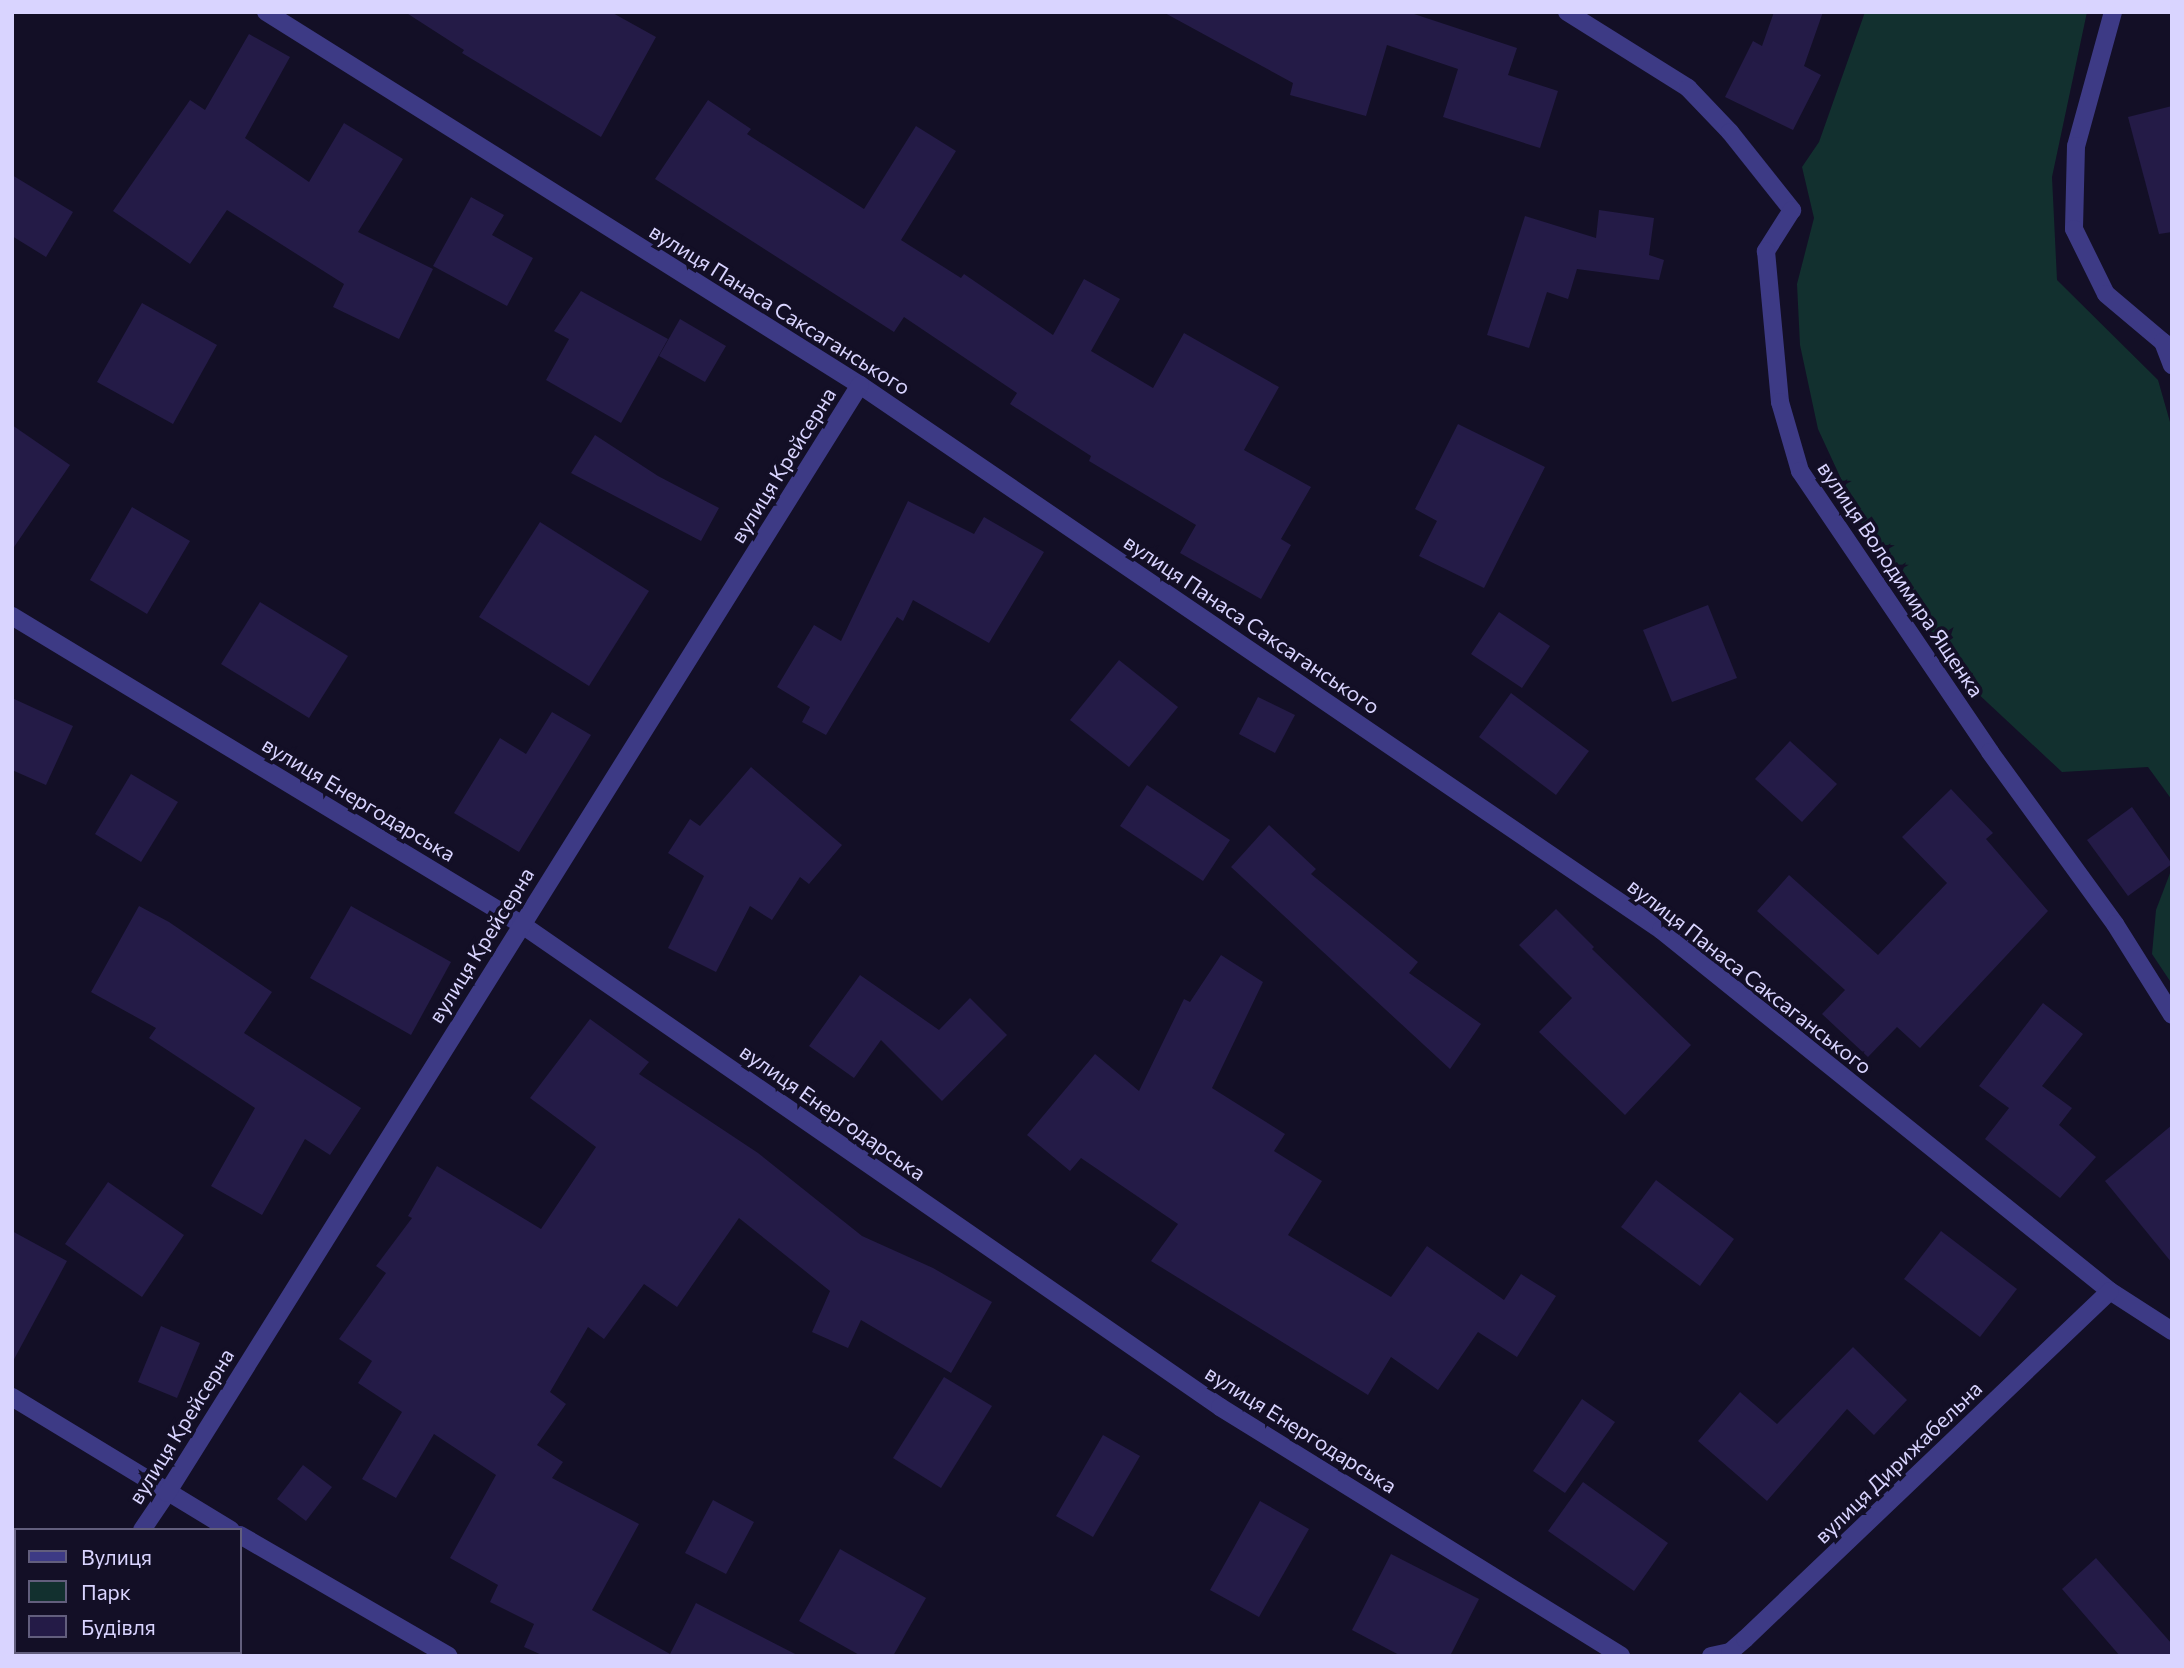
<!DOCTYPE html>
<meta charset="utf-8">
<style>
body{margin:0}
#map{position:relative;width:2184px;height:1668px;overflow:hidden;background:#130f26;font-family:Commissioner,sans-serif}
div>[style]{position:absolute}
[style*='--x']{left:calc(var(--x)*1px);top:calc(var(--y)*1px);width:calc(var(--w)*1px);rotate:calc(var(--a)*1deg)}
.green>*{inset:0;background:#12302f}
.building>*{inset:0;background:#241b47}
.minor>*{height:18px;margin:-9px;padding:0 9px;transform-origin:9px;border-radius:9px;background:#3d3a85}
span{translate:-50% -50%;white-space:nowrap;text-align:center;line-height:1.15;-webkit-text-stroke:7px #130f26;paint-order:stroke}
.street-label{font-size:21px;color:#d9d4ff}
.frame{position:absolute;inset:0;border:14px solid #d9d4ff;pointer-events:none}
.legend{position:absolute;left:14px;top:1528px;width:228px;height:126px;box-sizing:border-box;background:#130f26;border:2px solid #625e7d;margin:0;padding:9px 12px;list-style:none;font-size:21px;color:#d9d4ff}
.legend li{display:flex;align-items:center;gap:14px;height:35px}
.legend b{width:35px;border:2px solid #625e7d}
</style>
<div id="map">
<div class="green">
<div style="clip-path:polygon(1865px 12px,2087px 12px,2052px 177px,2057px 280px,2158px 380px,2172px 429px,2172px 800px,2148px 767px,2062px 772px,1958px 675px,1861px 522px,1818px 429px,1800px 345px,1797px 284px,1814px 218px,1802px 167px,1819px 142px)"></div>
<div style="clip-path:polygon(2172px 868px,2172px 984px,2152px 954px,2156px 910px)"></div>
</div>
<div class="building">
<div style="clip-path:polygon(405px 12px,611px 12px,656px 37px,601px 137px,462px 53px,464px 50px)"></div>
<div style="clip-path:polygon(1163px 12px,1408px 12px,1517px 48px,1508px 75px,1558px 91px,1540px 148px,1443px 117px,1458px 69px,1387px 45px,1366px 116px,1290px 95px,1293px 83px)"></div>
<div style="clip-path:polygon(1774px 12px,1823px 12px,1804px 66px,1821px 75px,1793px 130px,1725px 97px,1753px 41px,1762px 46px)"></div>
<div style="clip-path:polygon(249px 34px,290px 57px,245px 138px,309px 182px,344px 123px,403px 159px,358px 232px,433px 269px,399px 339px,333px 307px,344px 284px,227px 210px,190px 264px,113px 211px,190px 100px,205px 110px)"></div>
<div style="clip-path:polygon(708px 100px,751px 129px,747px 134px,864px 209px,916px 126px,956px 151px,901px 240px,961px 278px,964px 274px,1053px 335px,1084px 279px,1120px 299px,1091px 351px,1153px 388px,1184px 333px,1279px 387px,1244px 450px,1311px 487px,1281px 539px,1291px 545px,1261px 599px,1180px 553px,1196px 525px,1089px 461px,1091px 456px,1010px 404px,1017px 393px,904px 317px,894px 332px,655px 179px)"></div>
<div style="clip-path:polygon(2172px 106px,2172px 232px,2159px 234px,2128px 117px)"></div>
<div style="clip-path:polygon(12px 175px,73px 212px,46px 257px,12px 236px)"></div>
<div style="clip-path:polygon(471px 197px,504px 215px,492px 235px,533px 258px,507px 306px,433px 266px)"></div>
<div style="clip-path:polygon(1599px 210px,1654px 218px,1649px 255px,1664px 260px,1659px 280px,1577px 269px,1568px 299px,1547px 292px,1529px 348px,1487px 335px,1525px 216px,1596px 238px)"></div>
<div style="clip-path:polygon(581px 291px,668px 339px,621px 423px,546px 380px,569px 339px,554px 331px)"></div>
<div style="clip-path:polygon(142px 303px,217px 345px,173px 424px,97px 382px)"></div>
<div style="clip-path:polygon(680px 319px,726px 346px,705px 382px,659px 356px)"></div>
<div style="clip-path:polygon(1458px 424px,1545px 467px,1484px 588px,1419px 556px,1437px 521px,1415px 509px)"></div>
<div style="clip-path:polygon(12px 425px,70px 465px,12px 550px)"></div>
<div style="clip-path:polygon(595px 435px,658px 476px,719px 508px,701px 541px,571px 473px)"></div>
<div style="clip-path:polygon(908px 501px,974px 534px,984px 517px,1044px 552px,989px 643px,913px 600px,903px 621px,897px 617px,826px 735px,802px 722px,810px 707px,777px 687px,814px 625px,841px 641px)"></div>
<div style="clip-path:polygon(132px 507px,190px 541px,147px 614px,90px 580px)"></div>
<div style="clip-path:polygon(540px 522px,649px 591px,589px 686px,479px 617px)"></div>
<div style="clip-path:polygon(260px 602px,348px 656px,309px 718px,221px 664px)"></div>
<div style="clip-path:polygon(1708px 605px,1737px 678px,1672px 702px,1643px 630px)"></div>
<div style="clip-path:polygon(1499px 612px,1550px 646px,1522px 688px,1471px 654px)"></div>
<div style="clip-path:polygon(1119px 660px,1178px 707px,1129px 767px,1070px 720px)"></div>
<div style="clip-path:polygon(1511px 693px,1589px 751px,1556px 795px,1479px 737px)"></div>
<div style="clip-path:polygon(1258px 697px,1295px 715px,1275px 753px,1239px 734px)"></div>
<div style="clip-path:polygon(12px 698px,73px 726px,46px 785px,12px 770px)"></div>
<div style="clip-path:polygon(552px 712px,591px 735px,519px 852px,454px 813px,500px 738px,526px 754px)"></div>
<div style="clip-path:polygon(1790px 741px,1837px 784px,1802px 822px,1755px 779px)"></div>
<div style="clip-path:polygon(751px 767px,842px 845px,809px 884px,800px 877px,772px 920px,750px 906px,716px 972px,668px 948px,704px 876px,668px 853px,690px 819px,700px 826px)"></div>
<div style="clip-path:polygon(131px 774px,178px 802px,141px 862px,95px 834px)"></div>
<div style="clip-path:polygon(1147px 785px,1230px 840px,1203px 881px,1120px 826px)"></div>
<div style="clip-path:polygon(1951px 789px,1993px 833px,1986px 839px,2048px 911px,1920px 1048px,1897px 1027px,1868px 1057px,1822px 1014px,1845px 990px,1757px 911px,1789px 875px,1878px 955px,1947px 883px,1902px 837px)"></div>
<div style="clip-path:polygon(2132px 807px,2172px 864px,2128px 896px,2087px 840px)"></div>
<div style="clip-path:polygon(1269px 825px,1316px 869px,1311px 874px,1418px 962px,1409px 973px,1481px 1024px,1450px 1069px,1231px 867px)"></div>
<div style="clip-path:polygon(139px 906px,169px 922px,272px 992px,244px 1033px,361px 1108px,330px 1155px,305px 1139px,262px 1215px,211px 1186px,255px 1108px,149px 1038px,156px 1028px,91px 992px)"></div>
<div style="clip-path:polygon(351px 906px,451px 962px,411px 1035px,310px 978px)"></div>
<div style="clip-path:polygon(1556px 909px,1594px 947px,1592px 949px,1691px 1045px,1625px 1115px,1539px 1032px,1572px 998px,1519px 945px)"></div>
<div style="clip-path:polygon(1221px 955px,1263px 982px,1212px 1088px,1285px 1134px,1274px 1151px,1322px 1181px,1288px 1235px,1391px 1297px,1427px 1246px,1504px 1300px,1521px 1274px,1556px 1296px,1517px 1357px,1478px 1332px,1438px 1390px,1391px 1357px,1368px 1395px,1151px 1261px,1178px 1224px,1081px 1158px,1070px 1171px,1027px 1135px,1095px 1054px,1139px 1091px,1184px 999px,1190px 1002px)"></div>
<div style="clip-path:polygon(860px 975px,939px 1030px,970px 998px,1007px 1035px,942px 1101px,881px 1040px,854px 1078px,809px 1046px)"></div>
<div style="clip-path:polygon(2043px 1003px,2083px 1034px,2042px 1086px,2072px 1108px,2059px 1125px,2096px 1157px,2060px 1198px,1985px 1139px,2009px 1108px,1979px 1086px)"></div>
<div style="clip-path:polygon(590px 1019px,649px 1062px,639px 1074px,758px 1153px,862px 1236px,933px 1268px,992px 1302px,951px 1373px,861px 1320px,848px 1348px,812px 1332px,830px 1291px,739px 1218px,677px 1307px,644px 1284px,604px 1339px,588px 1327px,550px 1392px,566px 1404px,537px 1445px,563px 1462px,552px 1478px,639px 1524px,592px 1610px,670px 1654px,696px 1603px,799px 1656px,544px 1656px,524px 1647px,534px 1624px,490px 1602px,498px 1585px,450px 1558px,496px 1475px,434px 1434px,396px 1498px,362px 1479px,402px 1412px,358px 1383px,372px 1361px,339px 1339px,386px 1273px,376px 1266px,412px 1218px,408px 1216px,437px 1166px,541px 1229px,596px 1147px,530px 1098px)"></div>
<div style="clip-path:polygon(2172px 1125px,2172px 1263px,2105px 1181px)"></div>
<div style="clip-path:polygon(1656px 1180px,1734px 1239px,1700px 1286px,1621px 1227px)"></div>
<div style="clip-path:polygon(108px 1182px,184px 1235px,142px 1297px,65px 1244px)"></div>
<div style="clip-path:polygon(12px 1231px,67px 1261px,12px 1363px)"></div>
<div style="clip-path:polygon(1941px 1231px,2017px 1289px,1980px 1337px,1904px 1279px)"></div>
<div style="clip-path:polygon(161px 1326px,200px 1343px,177px 1398px,138px 1382px)"></div>
<div style="clip-path:polygon(1853px 1347px,1907px 1400px,1874px 1435px,1847px 1409px,1767px 1501px,1698px 1441px,1740px 1392px,1777px 1424px)"></div>
<div style="clip-path:polygon(944px 1377px,992px 1406px,941px 1488px,893px 1458px)"></div>
<div style="clip-path:polygon(1582px 1399px,1615px 1422px,1565px 1493px,1533px 1471px)"></div>
<div style="clip-path:polygon(1103px 1435px,1140px 1456px,1093px 1537px,1056px 1516px)"></div>
<div style="clip-path:polygon(303px 1465px,332px 1487px,306px 1521px,277px 1499px)"></div>
<div style="clip-path:polygon(1583px 1482px,1668px 1543px,1634px 1591px,1548px 1531px)"></div>
<div style="clip-path:polygon(713px 1500px,754px 1522px,726px 1574px,685px 1553px)"></div>
<div style="clip-path:polygon(1260px 1501px,1309px 1529px,1259px 1617px,1210px 1590px)"></div>
<div style="clip-path:polygon(840px 1549px,926px 1598px,893px 1656px,861px 1656px,799px 1621px)"></div>
<div style="clip-path:polygon(1391px 1554px,1479px 1599px,1450px 1656px,1401px 1656px,1352px 1630px)"></div>
<div style="clip-path:polygon(2096px 1558px,2172px 1644px,2172px 1656px,2120px 1656px,2062px 1589px)"></div>
</div>
<div class="minor">
<div style="--x:266;--y:12;--w:701;--a:32.13"></div>
<div style="--x:860;--y:385;--w:969;--a:34.23"></div>
<div style="--x:1661;--y:930;--w:576;--a:38.8"></div>
<div style="--x:2110;--y:1291;--w:74;--a:32.8"></div>
<div style="--x:1567;--y:12;--w:143;--a:32.1"></div>
<div style="--x:1688;--y:88;--w:61;--a:46.3"></div>
<div style="--x:1730;--y:132;--w:100;--a:51.5"></div>
<div style="--x:1792;--y:210;--w:49;--a:122.4"></div>
<div style="--x:1766;--y:251;--w:152;--a:84.7"></div>
<div style="--x:1780;--y:402;--w:72;--a:73.8"></div>
<div style="--x:1800;--y:471;--w:339;--a:55.9"></div>
<div style="--x:1990;--y:752;--w:213;--a:54"></div>
<div style="--x:2115;--y:924;--w:107;--a:57.9"></div>
<div style="--x:2113;--y:12;--w:139;--a:105.4"></div>
<div style="--x:2076;--y:146;--w:83;--a:91.4"></div>
<div style="--x:2074;--y:229;--w:72;--a:63.8"></div>
<div style="--x:2106;--y:294;--w:75;--a:40.1"></div>
<div style="--x:2163;--y:342;--w:25;--a:69"></div>
<div style="--x:12;--y:616;--w:595;--a:31.18"></div>
<div style="--x:521;--y:924;--w:850;--a:34.64"></div>
<div style="--x:1220;--y:1407;--w:472;--a:31.8"></div>
<div style="--x:12;--y:1397;--w:256;--a:31.3"></div>
<div style="--x:142;--y:1530;--w:45;--a:-56"></div>
<div style="--x:167;--y:1493;--w:1307;--a:-57.98"></div>
<div style="--x:240;--y:1535;--w:241;--a:30.1"></div>
<div style="--x:52;--y:1656;--w:5;--a:-53"></div>
<div style="--x:1711;--y:1656;--w:19;--a:-12"></div>
<div style="--x:1730;--y:1652;--w:20;--a:-41"></div>
<div style="--x:1745;--y:1639;--w:504;--a:-43.63"></div>
</div>
<div class="street-label">
<span style="left:780px;top:309px;rotate:32deg">вулиця Панаса Саксаганського</span>
<span style="left:783px;top:465px;rotate:-58deg">вулиця Крейсерна</span>
<span style="left:1901px;top:579px;rotate:56deg">вулиця Володимира Ященка</span>
<span style="left:1252px;top:624px;rotate:34deg">вулиця Панаса Саксаганського</span>
<span style="left:359px;top:799px;rotate:31deg">вулиця Енергодарська</span>
<span style="left:481px;top:945px;rotate:-58deg">вулиця Крейсерна</span>
<span style="left:1750px;top:976px;rotate:38deg">вулиця Панаса Саксаганського</span>
<span style="left:833px;top:1112px;rotate:35deg">вулиця Енергодарська</span>
<span style="left:181px;top:1426px;rotate:-58deg">вулиця Крейсерна</span>
<span style="left:1301px;top:1429px;rotate:32deg">вулиця Енергодарська</span>
<span style="left:1898px;top:1462px;rotate:-44deg">вулиця Дирижабельна</span>
</div>
<div class="frame"></div>
<ul class="legend">
<li><b style="height:9px;background:#3d3a85"></b>Вулиця</li>
<li><b style="height:19px;background:#12302f"></b>Парк</li>
<li><b style="height:19px;background:#241b47"></b>Будівля</li>
</ul>
</div>
